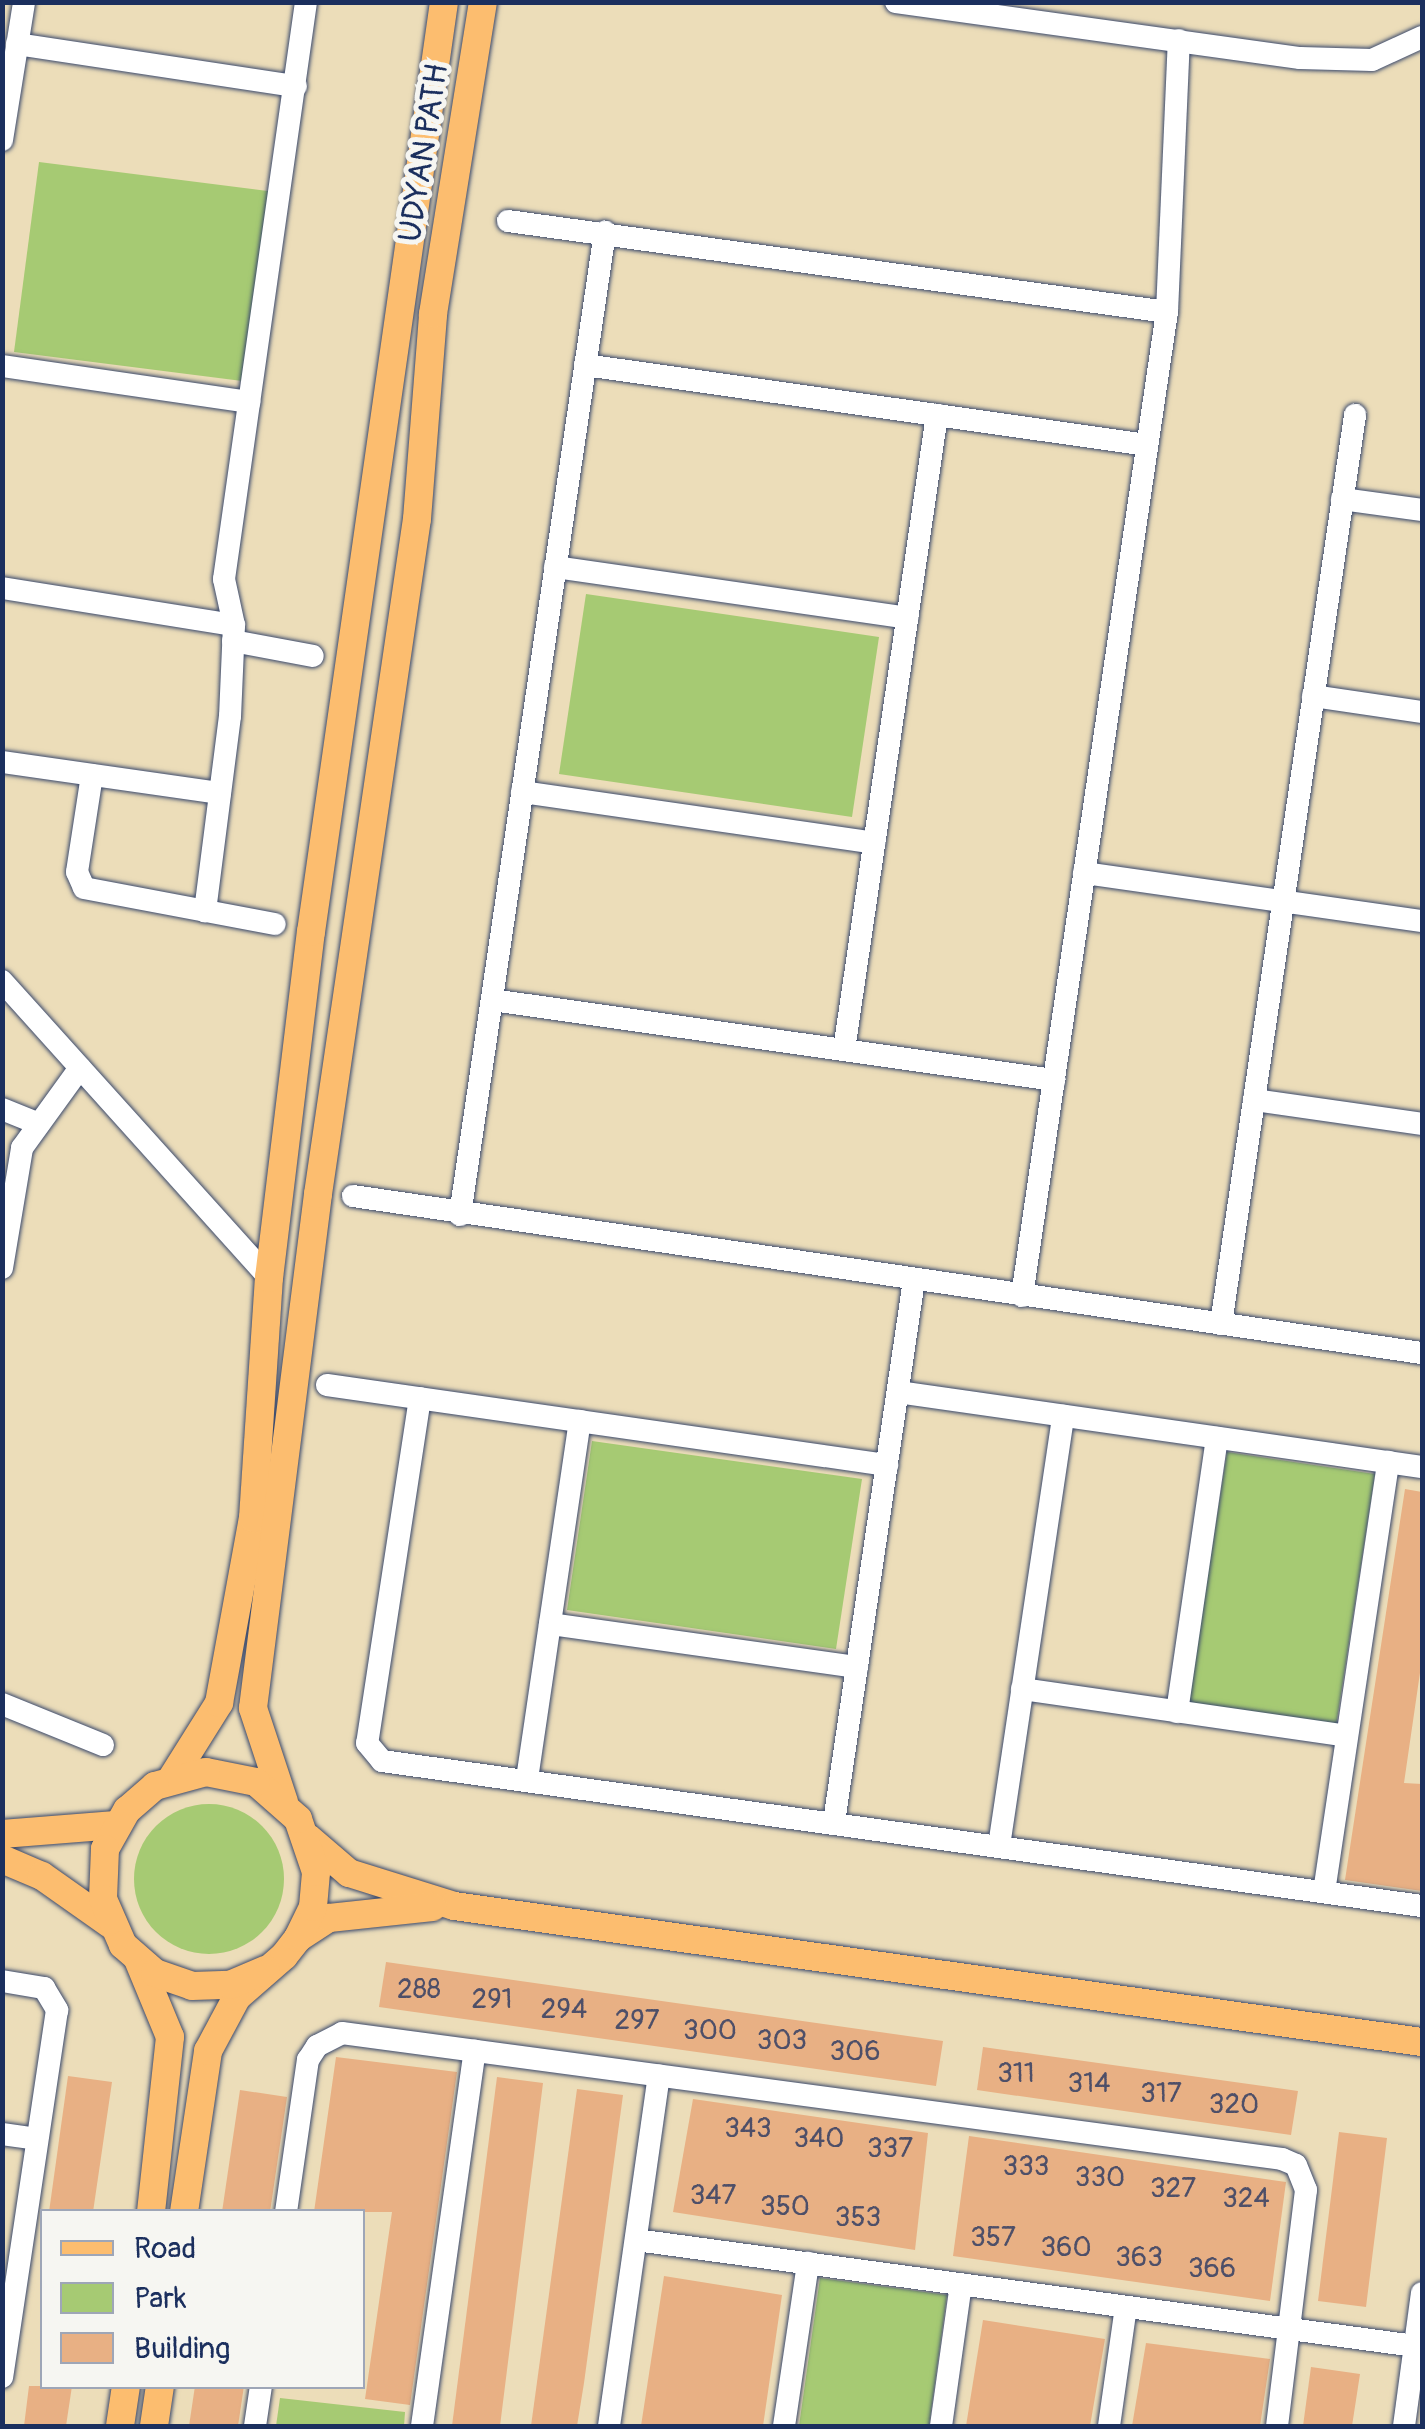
<!DOCTYPE html>
<style>
body{margin:0}
#map{position:relative;width:1425px;height:2429px;overflow:hidden;background:#ecddb9;font-family:Pangolin,sans-serif}
div>[style]{position:absolute}
[style*='--x']{left:calc(var(--x)*1px);top:calc(var(--y)*1px);width:calc(var(--w)*1px);rotate:calc(var(--a)*1deg)}
.green>*{inset:0;background:#a6ca73}
.round{border-radius:50%}
.building>*{inset:0;background:#e8b084}
.roads{filter:drop-shadow(0 0 2px #3a496c) drop-shadow(0 0 2px #3a496c)}
.minor>*{height:22px;margin:-11px;padding:0 11px;transform-origin:11px;border-radius:11px;background:#fff}
.major>*{height:28px;margin:-14px;padding:0 14px;transform-origin:14px;border-radius:14px;background:#fcbd6f}
span{translate:-50% -50%;white-space:nowrap;text-align:center;line-height:1.15;-webkit-text-stroke:10px #f6f6f2;paint-order:stroke}
.number-label{font-size:28px;color:#4e4f68}
.number-label span{-webkit-text-stroke-width:0}
.street-label{font-size:32px;color:#1b2f5e}
.frame{position:absolute;inset:0;border:5px solid #1b2f5e;pointer-events:none}
.legend{position:absolute;left:40px;top:2209px;width:325px;height:180px;box-sizing:border-box;background:#f6f6f2;border:2px solid #9ea6b7;margin:0;padding:12px 18px;list-style:none;font-size:30px;color:#1b2f5e}
.legend li{display:flex;align-items:center;gap:20px;height:50px}
.legend b{width:50px;border:2px solid #9ea6b7}
</style>
<div id="map">
<div class="green">
<div style="clip-path:polygon(39px 162px,275px 192px,250px 382px,14px 352px)"></div>
<div style="clip-path:polygon(586px 594px,879px 637px,852px 817px,559px 774px)"></div>
<div style="clip-path:polygon(592px 1441px,862px 1479px,836px 1649px,567px 1610px)"></div>
<div style="clip-path:polygon(1227px 1452px,1375px 1474px,1336px 1726px,1188px 1703px)"></div>
<div class="round" style="left:134px;top:1804px;width:150px;height:150px"></div>
<div style="clip-path:polygon(820px 2278px,947px 2295px,929px 2426px,799px 2426px)"></div>
<div style="clip-path:polygon(280px 2398px,405px 2412px,404px 2426px,276px 2426px)"></div>
</div>
<div class="building">
<div style="clip-path:polygon(1405px 1489px,1422px 1492px,1422px 1659px,1404px 1783px,1422px 1784px,1422px 1891px,1345px 1880px)"></div>
<div style="clip-path:polygon(386px 1962px,943px 2041px,936px 2086px,379px 2007px)"></div>
<div style="clip-path:polygon(983px 2047px,1298px 2091px,1291px 2135px,977px 2090px)"></div>
<div style="clip-path:polygon(336px 2057px,457px 2072px,410px 2405px,365px 2399px,392px 2212px,314px 2212px)"></div>
<div style="clip-path:polygon(68px 2076px,112px 2082px,93px 2212px,49px 2212px)"></div>
<div style="clip-path:polygon(497px 2077px,543px 2083px,500px 2426px,452px 2426px)"></div>
<div style="clip-path:polygon(577px 2089px,623px 2095px,584px 2383px,577px 2426px,531px 2426px)"></div>
<div style="clip-path:polygon(240px 2090px,287px 2097px,270px 2212px,222px 2212px)"></div>
<div style="clip-path:polygon(693px 2099px,928px 2133px,915px 2250px,673px 2212px)"></div>
<div style="clip-path:polygon(1339px 2132px,1387px 2138px,1366px 2307px,1318px 2301px)"></div>
<div style="clip-path:polygon(969px 2136px,1286px 2182px,1270px 2301px,953px 2256px)"></div>
<div style="clip-path:polygon(664px 2276px,782px 2295px,763px 2426px,641px 2426px)"></div>
<div style="clip-path:polygon(983px 2320px,1105px 2339px,1090px 2426px,966px 2426px)"></div>
<div style="clip-path:polygon(1146px 2343px,1270px 2359px,1260px 2426px,1132px 2426px)"></div>
<div style="clip-path:polygon(1311px 2367px,1360px 2374px,1352px 2426px,1303px 2426px)"></div>
<div style="clip-path:polygon(29px 2386px,72px 2386px,66px 2426px,24px 2426px)"></div>
<div style="clip-path:polygon(195px 2386px,244px 2386px,238px 2426px,189px 2426px)"></div>
</div>
<div class="roads">
<div class="minor">
<div style="--x:896;--y:2;--w:408;--a:7.9"></div>
<div style="--x:1300;--y:58;--w:72;--a:1.6"></div>
<div style="--x:1372;--y:60;--w:55;--a:-24.7"></div>
<div style="--x:17;--y:44;--w:282;--a:8.6"></div>
<div style="--x:2;--y:140;--w:140;--a:-80.9"></div>
<div style="--x:508;--y:221;--w:665;--a:7.86"></div>
<div style="--x:585;--y:365;--w:568;--a:8.1"></div>
<div style="--x:2;--y:366;--w:250;--a:8.3"></div>
<div style="--x:1342;--y:499;--w:81;--a:7.8"></div>
<div style="--x:555;--y:567;--w:356;--a:8.2"></div>
<div style="--x:2;--y:588;--w:235;--a:9.1"></div>
<div style="--x:234;--y:625;--w:91;--a:92.5"></div>
<div style="--x:230;--y:716;--w:197;--a:97.3"></div>
<div style="--x:234;--y:625;--w:47;--a:-102.3"></div>
<div style="--x:224;--y:579;--w:583;--a:-81.91"></div>
<div style="--x:233;--y:641;--w:81;--a:10.6"></div>
<div style="--x:1313;--y:696;--w:110;--a:8.4"></div>
<div style="--x:2;--y:762;--w:220;--a:8.1"></div>
<div style="--x:92;--y:775;--w:98;--a:98.8"></div>
<div style="--x:77;--y:872;--w:17;--a:66"></div>
<div style="--x:84;--y:888;--w:194;--a:10.7"></div>
<div style="--x:522;--y:792;--w:356;--a:8.2"></div>
<div style="--x:1084;--y:873;--w:341;--a:8.1"></div>
<div style="--x:2;--y:981;--w:399;--a:48"></div>
<div style="--x:492;--y:1000;--w:568;--a:8.1"></div>
<div style="--x:844;--y:1050;--w:642;--a:-81.67"></div>
<div style="--x:1254;--y:1100;--w:170;--a:8.1"></div>
<div style="--x:2;--y:1109;--w:40;--a:22"></div>
<div style="--x:353;--y:1196;--w:1080;--a:8.36"></div>
<div style="--x:460;--y:1215;--w:994;--a:-81.61"></div>
<div style="--x:2;--y:1268;--w:122;--a:-80.5"></div>
<div style="--x:22;--y:1148;--w:99;--a:-54.1"></div>
<div style="--x:1022;--y:1296;--w:995;--a:-81.62"></div>
<div style="--x:1167;--y:312;--w:272;--a:-87.5"></div>
<div style="--x:1221;--y:1324;--w:919;--a:-81.61"></div>
<div style="--x:327;--y:1385;--w:566;--a:8.13"></div>
<div style="--x:898;--y:1392;--w:529;--a:8.15"></div>
<div style="--x:420;--y:1398;--w:349;--a:98.7"></div>
<div style="--x:367;--y:1743;--w:23;--a:50"></div>
<div style="--x:382;--y:1761;--w:1050;--a:7.94"></div>
<div style="--x:550;--y:1624;--w:310;--a:8"></div>
<div style="--x:1022;--y:1689;--w:328;--a:8.2"></div>
<div style="--x:2;--y:1704;--w:109;--a:22.1"></div>
<div style="--x:1177;--y:1712;--w:277;--a:-81.7"></div>
<div style="--x:527;--y:1779;--w:362;--a:-81.6"></div>
<div style="--x:834;--y:1822;--w:548;--a:-81.6"></div>
<div style="--x:999;--y:1846;--w:435;--a:-81.5"></div>
<div style="--x:1324;--y:1892;--w:435;--a:-81.5"></div>
<div style="--x:2;--y:1981;--w:43;--a:9.5"></div>
<div style="--x:44;--y:1988;--w:26;--a:59"></div>
<div style="--x:57;--y:2010;--w:371;--a:98.5"></div>
<div style="--x:2;--y:2134;--w:35;--a:8"></div>
<div style="--x:286;--y:2212;--w:154;--a:-81.8"></div>
<div style="--x:308;--y:2060;--w:17;--a:-57"></div>
<div style="--x:317;--y:2046;--w:28;--a:-27"></div>
<div style="--x:342;--y:2033;--w:948;--a:7.63"></div>
<div style="--x:1282;--y:2159;--w:15;--a:23"></div>
<div style="--x:1296;--y:2165;--w:27;--a:68"></div>
<div style="--x:1306;--y:2190;--w:238;--a:97"></div>
<div style="--x:636;--y:2240;--w:786;--a:7.75"></div>
<div style="--x:255;--y:2426;--w:40;--a:-81.5"></div>
<div style="--x:422;--y:2426;--w:379;--a:-82"></div>
<div style="--x:609;--y:2426;--w:354;--a:-81.9"></div>
<div style="--x:784;--y:2426;--w:165;--a:-81.6"></div>
<div style="--x:941;--y:2426;--w:143;--a:-82"></div>
<div style="--x:1109;--y:2426;--w:120;--a:-81.9"></div>
<div style="--x:1404;--y:2426;--w:134;--a:-82.3"></div>
</div>
<div class="major">
<div style="--x:172;--y:1778;--w:89;--a:-57.9"></div>
<div style="--x:219;--y:1703;--w:188;--a:-79.6"></div>
<div style="--x:253;--y:1518;--w:241;--a:-86.2"></div>
<div style="--x:269;--y:1278;--w:349;--a:-83.1"></div>
<div style="--x:311;--y:932;--w:939;--a:-81.86"></div>
<div style="--x:284;--y:1802;--w:99;--a:-108.3"></div>
<div style="--x:253;--y:1708;--w:518;--a:-82.79"></div>
<div style="--x:318;--y:1194;--w:682;--a:-81.66"></div>
<div style="--x:417;--y:519;--w:206;--a:-85.5"></div>
<div style="--x:433;--y:314;--w:316;--a:-80.9"></div>
<div style="--x:2;--y:1834;--w:114;--a:-4.5"></div>
<div style="--x:308;--y:1838;--w:54;--a:40.5"></div>
<div style="--x:349;--y:1873;--w:110;--a:17.4"></div>
<div style="--x:454;--y:1906;--w:978;--a:8"></div>
<div style="--x:2;--y:1859;--w:43;--a:23"></div>
<div style="--x:42;--y:1876;--w:83;--a:35.2"></div>
<div style="--x:298;--y:1938;--w:37;--a:-33"></div>
<div style="--x:329;--y:1918;--w:104;--a:-6.1"></div>
<div style="--x:139;--y:1962;--w:81;--a:67.5"></div>
<div style="--x:170;--y:2037;--w:176;--a:96.2"></div>
<div style="--x:184;--y:2212;--w:163;--a:-81.5"></div>
<div style="--x:208;--y:2051;--w:61;--a:-61.8"></div>
<div style="--x:237;--y:1997;--w:62;--a:-41.1"></div>
<div style="--x:284;--y:1956;--w:23;--a:-52"></div>
<div style="--x:298;--y:1938;--w:34;--a:-64"></div>
<div style="--x:313;--y:1907;--w:35;--a:-85"></div>
<div style="--x:316;--y:1872;--w:56;--a:-108.8"></div>
<div style="--x:298;--y:1819;--w:56;--a:-138.6"></div>
<div style="--x:256;--y:1782;--w:51;--a:-168.7"></div>
<div style="--x:206;--y:1772;--w:53;--a:164.6"></div>
<div style="--x:155;--y:1786;--w:37;--a:139"></div>
<div style="--x:127;--y:1810;--w:45;--a:119.4"></div>
<div style="--x:105;--y:1849;--w:50;--a:92.3"></div>
<div style="--x:103;--y:1899;--w:50;--a:66.5"></div>
<div style="--x:123;--y:1945;--w:43;--a:41.2"></div>
<div style="--x:155;--y:1973;--w:39;--a:19"></div>
<div style="--x:192;--y:1986;--w:38;--a:-2"></div>
<div style="--x:230;--y:1985;--w:39;--a:-23"></div>
<div style="--x:120;--y:2426;--w:40;--a:-81.5"></div>
<div style="--x:154;--y:2426;--w:40;--a:-81.5"></div>
</div>
</div>
<div class="number-label">
<span style="left:419px;top:1990px">288</span>
<span style="left:492px;top:2000px">291</span>
<span style="left:564px;top:2010px">294</span>
<span style="left:637px;top:2021px">297</span>
<span style="left:710px;top:2031px">300</span>
<span style="left:782px;top:2041px">303</span>
<span style="left:855px;top:2052px">306</span>
<span style="left:1016px;top:2074px">311</span>
<span style="left:1089px;top:2084px">314</span>
<span style="left:1161px;top:2094px">317</span>
<span style="left:1234px;top:2105px">320</span>
<span style="left:748px;top:2129px">343</span>
<span style="left:819px;top:2139px">340</span>
<span style="left:890px;top:2149px">337</span>
<span style="left:1026px;top:2167px">333</span>
<span style="left:1100px;top:2178px">330</span>
<span style="left:1173px;top:2189px">327</span>
<span style="left:713px;top:2196px">347</span>
<span style="left:1246px;top:2199px">324</span>
<span style="left:785px;top:2207px">350</span>
<span style="left:858px;top:2218px">353</span>
<span style="left:993px;top:2238px">357</span>
<span style="left:1066px;top:2248px">360</span>
<span style="left:1139px;top:2258px">363</span>
<span style="left:1212px;top:2269px">366</span>
</div>
<div class="street-label">
<span style="left:424px;top:153px;rotate:-81deg">UDYAN PATH</span>
</div>
<div class="frame"></div>
<ul class="legend">
<li><b style="height:12px;background:#fcbd6f"></b>Road</li>
<li><b style="height:28px;background:#a6ca73"></b>Park</li>
<li><b style="height:28px;background:#e8b084"></b>Building</li>
</ul>
</div>
